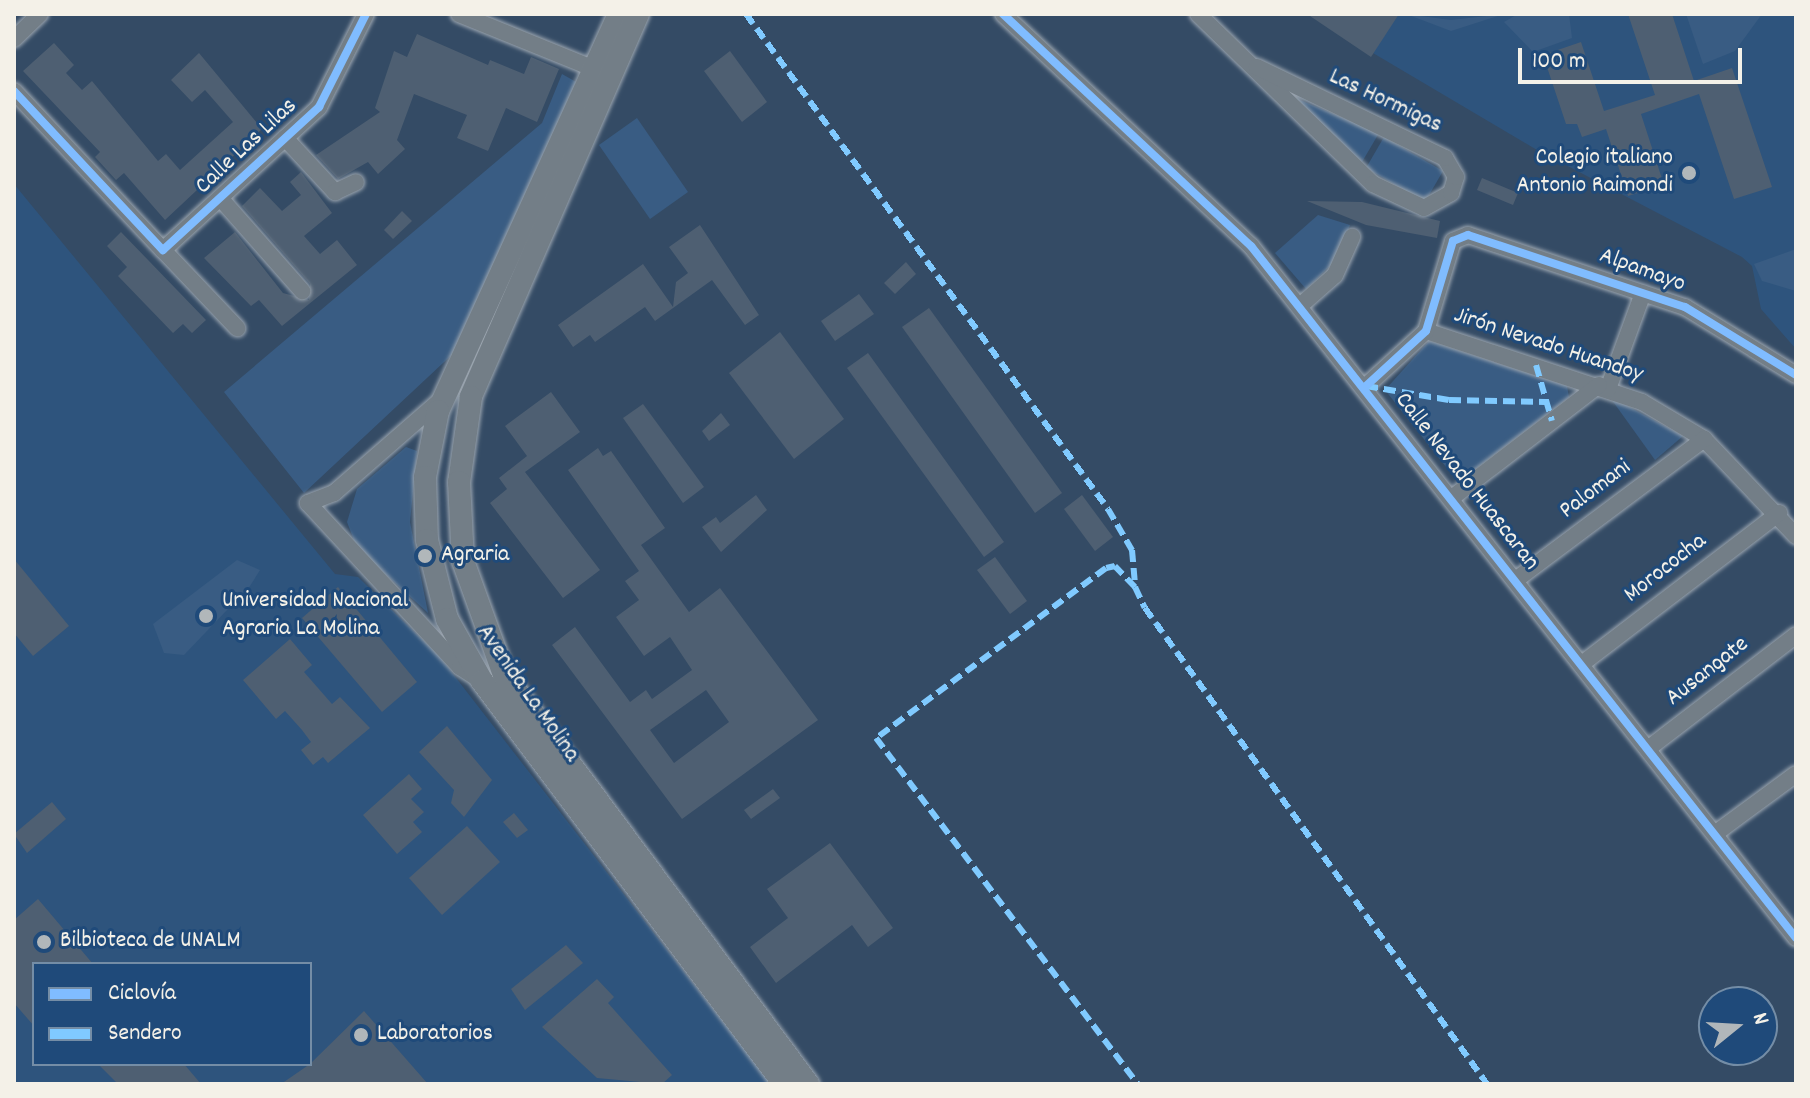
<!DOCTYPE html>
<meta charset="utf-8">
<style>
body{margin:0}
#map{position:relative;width:1810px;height:1098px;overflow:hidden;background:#344b65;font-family:Dekko,sans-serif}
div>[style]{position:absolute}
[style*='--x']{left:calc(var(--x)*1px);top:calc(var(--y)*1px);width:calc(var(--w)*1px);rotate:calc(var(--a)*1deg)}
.built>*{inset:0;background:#2e547d}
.green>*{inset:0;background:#395c83}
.building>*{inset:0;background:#4e5f72}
.roads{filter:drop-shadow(0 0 2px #9ba5af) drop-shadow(0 0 2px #9ba5af)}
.minor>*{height:16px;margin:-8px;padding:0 8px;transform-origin:8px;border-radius:8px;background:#737e87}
.major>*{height:22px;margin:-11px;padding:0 11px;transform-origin:11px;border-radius:11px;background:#737e87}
.quiet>*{height:6px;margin-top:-3px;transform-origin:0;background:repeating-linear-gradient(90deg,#80caff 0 12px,transparent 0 18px)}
.cycleway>*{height:8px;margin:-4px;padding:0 4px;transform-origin:4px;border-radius:4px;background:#80bcff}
.dots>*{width:22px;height:22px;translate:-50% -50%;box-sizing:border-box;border:4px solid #1f4a7a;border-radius:50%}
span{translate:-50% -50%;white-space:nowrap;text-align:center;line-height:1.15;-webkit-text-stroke:6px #1f4a7a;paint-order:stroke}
.street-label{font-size:24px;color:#f4f1e8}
.poi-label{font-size:24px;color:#f4f1e8}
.right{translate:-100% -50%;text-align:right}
.left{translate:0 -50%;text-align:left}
.frame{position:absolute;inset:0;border:16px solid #f4f1e8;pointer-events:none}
.legend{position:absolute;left:32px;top:962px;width:280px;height:104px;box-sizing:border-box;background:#1f4a7a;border:2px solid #748da6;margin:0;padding:10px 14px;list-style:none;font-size:24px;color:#f4f1e8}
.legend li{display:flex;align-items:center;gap:16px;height:40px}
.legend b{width:40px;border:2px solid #748da6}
.north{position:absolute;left:1698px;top:986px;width:80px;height:80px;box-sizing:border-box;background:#1f4a7a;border:2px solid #748da6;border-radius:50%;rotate:72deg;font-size:22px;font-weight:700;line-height:32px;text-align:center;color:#f4f1e8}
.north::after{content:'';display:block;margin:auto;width:28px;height:36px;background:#b1b7ba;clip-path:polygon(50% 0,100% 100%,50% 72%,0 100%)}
.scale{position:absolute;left:1518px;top:48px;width:224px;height:36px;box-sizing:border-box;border:4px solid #f4f1e8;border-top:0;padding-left:10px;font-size:24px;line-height:28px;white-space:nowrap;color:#f4f1e8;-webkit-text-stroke:6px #1f4a7a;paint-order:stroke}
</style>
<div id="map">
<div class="built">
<div style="clip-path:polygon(1307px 14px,1796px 14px,1796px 349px,1761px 309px,1752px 266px,1742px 257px,1537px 150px)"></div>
<div style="clip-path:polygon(evenodd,14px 184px,335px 574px,358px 577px,439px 656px,771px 1084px,14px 1084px,14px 184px,34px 964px,310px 964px,310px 1064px,34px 1064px,34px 964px)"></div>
</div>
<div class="green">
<div style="clip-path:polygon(1406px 14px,1451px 20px,1504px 14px,1451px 31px)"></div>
<div style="clip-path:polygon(1518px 14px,1569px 14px,1572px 38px,1533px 52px,1504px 22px)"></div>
<div style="clip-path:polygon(1686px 14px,1762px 14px,1735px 51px,1703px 64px)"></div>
<div style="clip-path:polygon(562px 74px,578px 83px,458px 349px,304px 493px,224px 392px,542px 123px)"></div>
<div style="clip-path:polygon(1295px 98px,1379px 133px,1362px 162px)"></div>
<div style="clip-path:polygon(637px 118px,688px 192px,650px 219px,599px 145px)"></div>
<div style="clip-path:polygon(1384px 137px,1443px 171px,1425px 202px,1366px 168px)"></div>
<div style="clip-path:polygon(1318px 215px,1350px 225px,1337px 259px,1306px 289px,1275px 253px)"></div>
<div style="clip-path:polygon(1796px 249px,1796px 291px,1762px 281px,1754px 264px)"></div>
<div style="clip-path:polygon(1429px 341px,1567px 386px,1569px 397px,1458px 482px,1385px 390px)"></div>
<div style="clip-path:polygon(1609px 396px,1683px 436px,1655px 460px)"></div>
<div style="clip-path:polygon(406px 447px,417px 451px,410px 522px,428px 613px,357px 548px,347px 522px,357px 489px)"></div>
<div style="clip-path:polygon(237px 560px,260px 570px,250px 586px,184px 655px,164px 653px,153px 624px)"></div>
</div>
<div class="building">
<div style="clip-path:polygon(1307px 14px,1399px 14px,1371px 57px)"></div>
<div style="clip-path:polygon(1628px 14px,1672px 14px,1694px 81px,1732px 68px,1772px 187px,1734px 199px,1699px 94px,1641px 114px,1664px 185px,1628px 196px,1606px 129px,1582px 137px,1577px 124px,1566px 124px,1543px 55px,1581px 42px,1604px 111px,1655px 95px)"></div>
<div style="clip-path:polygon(417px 34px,488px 65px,490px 60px,524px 74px,531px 57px,559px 69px,537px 122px,506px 108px,488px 151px,457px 138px,467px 115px,414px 94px,397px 140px,405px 149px,378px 174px,368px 162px,338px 179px,316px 155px,380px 112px,375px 108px,394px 51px,407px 57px)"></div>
<div style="clip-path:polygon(54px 43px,74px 65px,66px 73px,82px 90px,92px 81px,158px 161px,166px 154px,180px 170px,233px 122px,205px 90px,192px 102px,171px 80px,199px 53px,262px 129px,165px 220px,124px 173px,116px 180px,95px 157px,100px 152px,23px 71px)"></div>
<div style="clip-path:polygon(730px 51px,767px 102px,742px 122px,704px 71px)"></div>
<div style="clip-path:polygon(301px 172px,332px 213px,304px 236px,320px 254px,337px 240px,357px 265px,282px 326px,259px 300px,251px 306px,204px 258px,235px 232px,283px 293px,309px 300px,310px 284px,242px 206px,260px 188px,282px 211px,301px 195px,290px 182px)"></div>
<div style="clip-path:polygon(1482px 178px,1518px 193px,1513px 205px,1477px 190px)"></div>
<div style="clip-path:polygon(1307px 201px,1362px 202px,1440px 221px,1437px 238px,1366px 225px)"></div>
<div style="clip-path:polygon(402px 211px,412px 221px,393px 239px,384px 230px)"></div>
<div style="clip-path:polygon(700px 225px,759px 315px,745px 325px,712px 280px,655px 321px,645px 307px,595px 342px,590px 335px,573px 347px,558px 325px,643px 264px,673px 307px,676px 282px,688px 273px,669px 247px)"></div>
<div style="clip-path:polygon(121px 232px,206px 320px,192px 333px,183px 324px,173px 333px,118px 276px,127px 267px,107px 246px)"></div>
<div style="clip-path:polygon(906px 262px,916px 274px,895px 294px,884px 283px)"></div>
<div style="clip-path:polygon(859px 294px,874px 314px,835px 341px,821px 321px)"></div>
<div style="clip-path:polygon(929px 308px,1062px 493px,1035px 513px,902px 327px)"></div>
<div style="clip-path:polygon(780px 332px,844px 419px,794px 459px,729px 373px)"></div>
<div style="clip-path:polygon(868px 353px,1004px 542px,984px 557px,847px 368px)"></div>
<div style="clip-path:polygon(551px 392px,580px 432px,525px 472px,600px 570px,563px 598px,490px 503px,507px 489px,499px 478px,527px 456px,505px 426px)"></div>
<div style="clip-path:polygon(643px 404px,704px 487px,683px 503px,623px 418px)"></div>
<div style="clip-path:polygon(721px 413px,730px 425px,709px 441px,702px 431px)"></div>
<div style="clip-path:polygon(evenodd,598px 448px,603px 456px,611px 451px,665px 528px,641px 545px,689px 612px,720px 588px,818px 720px,682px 819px,552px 645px,575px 627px,630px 702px,646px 690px,652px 699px,692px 670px,670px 637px,644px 656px,616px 617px,639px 600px,625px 581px,639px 571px,568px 470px,598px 448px,706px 690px,729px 722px,674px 763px,650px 730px,706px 690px)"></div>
<div style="clip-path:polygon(756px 495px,767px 510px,721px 552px,702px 527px,716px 517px,720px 523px)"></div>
<div style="clip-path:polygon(1082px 495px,1113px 537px,1095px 551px,1064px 509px)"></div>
<div style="clip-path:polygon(995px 557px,1027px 601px,1010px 614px,977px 570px)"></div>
<div style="clip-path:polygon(14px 559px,69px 626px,33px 656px,14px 633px)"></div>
<div style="clip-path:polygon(338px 587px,417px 682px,382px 712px,302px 618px)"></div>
<div style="clip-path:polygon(290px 639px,312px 665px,304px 672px,332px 704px,340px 697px,370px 728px,328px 763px,323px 757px,313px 765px,301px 750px,311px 742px,302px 730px,285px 711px,276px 719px,243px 680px)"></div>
<div style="clip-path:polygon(447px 726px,492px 780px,464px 817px,451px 803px,454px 790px,419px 752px)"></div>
<div style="clip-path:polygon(409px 774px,422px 789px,411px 799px,424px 812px,413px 822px,422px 832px,397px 854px,363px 815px)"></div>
<div style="clip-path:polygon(773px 789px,780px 798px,751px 819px,744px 810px)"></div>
<div style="clip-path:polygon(52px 802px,66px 819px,27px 853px,14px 834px)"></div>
<div style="clip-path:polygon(514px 813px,528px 830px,517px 838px,503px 822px)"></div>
<div style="clip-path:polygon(467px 826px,500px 862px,442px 915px,409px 878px)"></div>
<div style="clip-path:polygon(830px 843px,893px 928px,868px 947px,852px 925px,776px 983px,750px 947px,788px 918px,767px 889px)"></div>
<div style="clip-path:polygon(38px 899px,93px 964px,34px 964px,34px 1026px,14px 1003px,14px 920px)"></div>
<div style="clip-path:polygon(566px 945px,583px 963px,525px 1010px,511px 989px)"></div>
<div style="clip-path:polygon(597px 979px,614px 997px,608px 1003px,672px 1075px,662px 1084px,597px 1078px,542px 1027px)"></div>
<div style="clip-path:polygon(364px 1011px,428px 1084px,281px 1084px,310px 1064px)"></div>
<div style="clip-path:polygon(98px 1064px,184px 1064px,201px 1084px,118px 1084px)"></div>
</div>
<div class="roads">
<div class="minor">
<div style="--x:459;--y:14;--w:154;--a:22.1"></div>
<div style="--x:1003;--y:14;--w:340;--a:43.1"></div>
<div style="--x:1251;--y:246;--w:881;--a:51.78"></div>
<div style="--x:1198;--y:14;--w:244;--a:44.2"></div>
<div style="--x:1373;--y:184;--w:56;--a:25.2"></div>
<div style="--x:1424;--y:208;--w:31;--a:-29"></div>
<div style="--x:1451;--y:193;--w:17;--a:-73"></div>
<div style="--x:1456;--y:177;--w:22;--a:-120"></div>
<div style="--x:1445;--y:158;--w:209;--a:-154.2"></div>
<div style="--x:14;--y:39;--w:36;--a:-44"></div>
<div style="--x:14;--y:91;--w:218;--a:46.9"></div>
<div style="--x:163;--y:250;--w:212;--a:-42.5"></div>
<div style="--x:319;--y:107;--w:104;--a:-63.2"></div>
<div style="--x:285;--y:138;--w:74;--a:47.2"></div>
<div style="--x:335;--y:192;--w:23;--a:-25"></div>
<div style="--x:221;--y:199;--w:123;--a:48.6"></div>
<div style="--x:163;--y:250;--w:108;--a:46.5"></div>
<div style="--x:1301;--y:305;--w:45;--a:-41.4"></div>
<div style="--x:1335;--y:275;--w:42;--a:-65.9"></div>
<div style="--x:1426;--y:331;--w:227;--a:18.2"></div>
<div style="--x:1642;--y:402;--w:72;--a:30.8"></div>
<div style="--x:1704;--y:439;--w:134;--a:46.5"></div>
<div style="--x:1366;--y:386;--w:81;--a:-42.5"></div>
<div style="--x:1426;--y:331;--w:94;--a:-73.3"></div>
<div style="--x:1453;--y:241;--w:16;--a:-22"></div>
<div style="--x:1468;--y:235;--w:229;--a:18.4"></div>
<div style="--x:1685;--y:307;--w:130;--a:31.5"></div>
<div style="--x:1608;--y:389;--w:102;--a:-70"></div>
<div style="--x:443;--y:398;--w:145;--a:138.9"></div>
<div style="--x:334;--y:493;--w:28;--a:159"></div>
<div style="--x:308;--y:503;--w:224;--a:47.2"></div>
<div style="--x:460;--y:667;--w:24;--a:33"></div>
<div style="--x:1453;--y:497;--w:184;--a:-37.5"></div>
<div style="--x:1517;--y:579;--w:234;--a:-36.8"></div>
<div style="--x:1583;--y:663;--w:247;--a:-37.4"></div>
<div style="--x:1649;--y:748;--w:185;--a:-37.5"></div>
<div style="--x:1716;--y:833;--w:99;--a:-36.4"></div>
</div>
<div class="major">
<div style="--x:619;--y:14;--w:436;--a:114.5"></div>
<div style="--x:438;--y:411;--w:67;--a:101.1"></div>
<div style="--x:425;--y:477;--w:63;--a:88.2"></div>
<div style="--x:427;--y:540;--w:81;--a:75.8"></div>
<div style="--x:447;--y:619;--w:71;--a:60.6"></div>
<div style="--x:482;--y:681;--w:504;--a:53.15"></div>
<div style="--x:638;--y:14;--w:418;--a:113.6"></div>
<div style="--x:471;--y:397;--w:86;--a:98"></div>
<div style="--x:459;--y:482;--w:79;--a:87.1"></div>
<div style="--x:463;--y:561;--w:121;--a:70.2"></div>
<div style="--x:504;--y:675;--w:510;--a:53.38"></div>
</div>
</div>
<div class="quiet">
<div style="--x:746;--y:14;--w:613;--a:53.82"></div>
<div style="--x:1108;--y:509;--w:48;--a:59.7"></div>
<div style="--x:1132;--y:550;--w:37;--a:85"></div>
<div style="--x:1135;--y:587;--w:23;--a:65"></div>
<div style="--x:1145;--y:608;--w:586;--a:54.3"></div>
<div style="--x:1536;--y:365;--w:58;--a:74.1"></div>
<div style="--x:1366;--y:386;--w:84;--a:9.6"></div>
<div style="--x:1449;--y:400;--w:97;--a:1.2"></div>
<div style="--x:1135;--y:587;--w:29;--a:-134"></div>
<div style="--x:1115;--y:566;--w:9;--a:167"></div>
<div style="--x:1106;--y:568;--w:286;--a:143.5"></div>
<div style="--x:876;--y:738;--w:434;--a:52.9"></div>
</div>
<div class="cycleway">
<div style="--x:1003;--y:14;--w:340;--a:43.1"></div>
<div style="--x:1251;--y:246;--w:881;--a:51.78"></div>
<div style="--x:14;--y:91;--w:218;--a:46.9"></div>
<div style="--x:163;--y:250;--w:212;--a:-42.5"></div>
<div style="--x:319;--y:107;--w:104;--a:-63.2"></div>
<div style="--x:1366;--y:386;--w:81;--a:-42.5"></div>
<div style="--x:1426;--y:331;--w:94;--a:-73.3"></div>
<div style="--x:1453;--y:241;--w:16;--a:-22"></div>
<div style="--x:1468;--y:235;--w:229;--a:18.4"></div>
<div style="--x:1685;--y:307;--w:130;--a:31.5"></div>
</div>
<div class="dots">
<div style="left:1689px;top:173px;background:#b1b7ba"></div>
<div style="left:425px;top:556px;background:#b1b7ba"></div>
<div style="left:206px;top:616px;background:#b1b7ba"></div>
<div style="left:44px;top:942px;background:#b1b7ba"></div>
<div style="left:361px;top:1035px;background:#b1b7ba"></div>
</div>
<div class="street-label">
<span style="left:1385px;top:102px;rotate:25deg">Las Hormigas</span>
<span style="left:247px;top:147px;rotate:-43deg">Calle Las Lilas</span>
<span style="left:1642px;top:271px;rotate:20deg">Alpamayo</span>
<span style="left:1548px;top:346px;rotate:18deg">Jirón Nevado Huandoy</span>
<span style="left:1466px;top:482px;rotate:52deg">Calle Nevado Huascaran</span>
<span style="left:1596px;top:490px;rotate:-37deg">Palomani</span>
<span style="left:1666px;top:569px;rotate:-38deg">Morococha</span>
<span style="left:1708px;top:672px;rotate:-38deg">Ausangate</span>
<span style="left:527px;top:694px;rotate:55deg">Avenida La Molina</span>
</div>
<div class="poi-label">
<span class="right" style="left:1673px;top:173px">Colegio italiano<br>Antonio Raimondi</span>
<span class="left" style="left:441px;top:556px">Agraria</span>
<span class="left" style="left:222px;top:616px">Universidad Nacional<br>Agraria La Molina</span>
<span class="left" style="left:60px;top:942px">Bilbioteca de UNALM</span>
<span class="left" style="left:377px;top:1035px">Laboratorios</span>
</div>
<div class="frame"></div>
<ul class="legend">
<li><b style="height:10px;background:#80bcff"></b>Ciclovía</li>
<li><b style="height:10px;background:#80caff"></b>Sendero</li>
</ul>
<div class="north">N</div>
<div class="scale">100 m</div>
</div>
